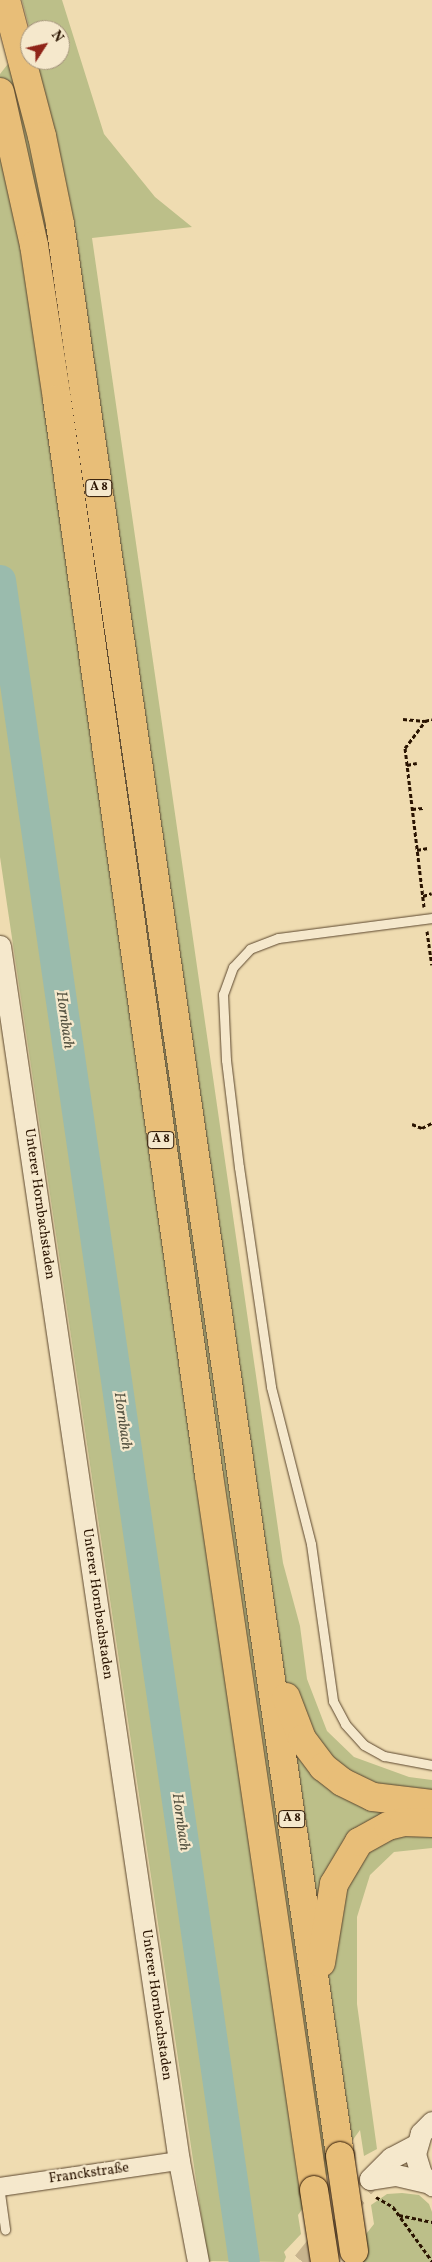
<!DOCTYPE html>
<meta charset="utf-8">
<style>
body{margin:0}
#map{position:relative;width:432px;height:2262px;overflow:hidden;background:#efdcb1;font-family:Vollkorn,serif}
div>[style]{position:absolute}
[style*='--x']{left:calc(var(--x)*1px);top:calc(var(--y)*1px);width:calc(var(--w)*1px);rotate:calc(var(--a)*1deg)}
.green>*{inset:0;background:#bcbf89}
.river>*{height:31px;margin:-15.5px;padding:0 15.5px;transform-origin:15.5px;border-radius:15.5px;background:#9abbad}
.tertiary-tunnel>*{height:21px;margin-top:-10.5px;transform-origin:0;background:repeating-linear-gradient(90deg,#c8b48e 0 21px,transparent 0 32px)}
.path>*{height:3px;margin-top:-1.5px;transform-origin:0;background:repeating-linear-gradient(90deg,#2a1401 0 4px,transparent 0 6.5px)}
.roads{filter:drop-shadow(0 0 1px #5b462d) drop-shadow(0 0 1px #5b462d)}
.service>*{height:9px;margin:-4.5px;padding:0 4.5px;transform-origin:4.5px;border-radius:4.5px;background:#f5e8cc}
.minor>*{height:18px;margin:-9px;padding:0 9px;transform-origin:9px;border-radius:9px;background:#f5e8cc}
.tertiary>*{height:21px;margin:-10.5px;padding:0 10.5px;transform-origin:10.5px;border-radius:10.5px;background:#f5e8cc}
.motorway>*{height:28px;margin:-14px;padding:0 14px;transform-origin:14px;border-radius:14px;background:#e8be78}
.bridges{filter:drop-shadow(0 0 1px #2a1401) drop-shadow(0 0 1px #2a1401)}
.motorway-bridge>*{height:28px;margin:-14px;padding:0 14px;transform-origin:14px;border-radius:14px;background:#e8be78}
span{translate:-50% -50%;white-space:nowrap;text-align:center;line-height:1.15;-webkit-text-stroke:4.5px #f5e8cc;paint-order:stroke}
.shield-label span{padding:1px 4px;background:#f5e8cc;border:1px solid;border-radius:4px;-webkit-text-stroke-width:0}
.shield-label{font-size:12px;color:#2a1401;font-weight:700}
.street-label{font-size:14px;color:#2a1401}
.water-label{font-size:15px;color:#514e3d;font-style:italic}
.north{position:absolute;left:20px;top:20px;width:50px;height:50px;box-sizing:border-box;background:#f5e8cc;border:1px solid #a4937b;border-radius:50%;rotate:55deg;font-size:14px;font-weight:700;line-height:20px;text-align:center;color:#2a1401}
.north::after{content:'';display:block;margin:auto;width:18px;height:22px;background:#8f2418;clip-path:polygon(50% 0,100% 100%,50% 72%,0 100%)}
</style>
<div id="map">
<div class="green">
<div style="clip-path:polygon(22px 0,62px 0,104px 134px,155px 197px,192px 227px,92px 238px,283px 1563px,300px 1626px,307px 1679px,327px 1731px,354px 1757px,409px 1777px,432px 1780px,432px 1848px,394px 1852px,370px 1875px,357px 1917px,357px 2004px,377px 2149px,364px 2156px,360px 2130px,298px 2215px,301px 2234px,284px 2252px,286px 2257px,284px 2262px,208px 2261px,0 857px,0 74px,30px 36px,30px 60px,60px 60px,60px 30px,30px 30px)"></div>
<div style="clip-path:polygon(402px 2193px,419px 2195px,429px 2204px,432px 2212px,432px 2262px,344px 2262px,374px 2224px,371px 2205px,387px 2194px)"></div>
</div>
<div class="river">
<div style="--x:0;--y:580;--w:1700;--a:81.75"></div>
</div>
<div class="tertiary-tunnel">
<div style="--x:303;--y:2262;--w:107;--a:-51.1"></div>
</div>
<div class="path">
<div style="--x:403;--y:719;--w:22;--a:5"></div>
<div style="--x:407;--y:765;--w:10;--a:-11"></div>
<div style="--x:412;--y:809;--w:11;--a:-5"></div>
<div style="--x:417;--y:850;--w:11;--a:-10"></div>
<div style="--x:423;--y:896;--w:9;--a:-18"></div>
<div style="--x:424;--y:907;--w:160;--a:-96.8"></div>
<div style="--x:405;--y:748;--w:34;--a:-53"></div>
<div style="--x:425;--y:721;--w:7;--a:-16"></div>
<div style="--x:427;--y:931;--w:34;--a:82"></div>
<div style="--x:412;--y:1124;--w:11;--a:22"></div>
<div style="--x:422;--y:1128;--w:11;--a:-27"></div>
<div style="--x:376;--y:2197;--w:20;--a:30"></div>
<div style="--x:393;--y:2207;--w:67;--a:54.2"></div>
<div style="--x:399;--y:2215;--w:34;--a:12"></div>
</div>
<div class="roads">
<div class="service">
<div style="--x:432;--y:918;--w:155;--a:172.6"></div>
<div style="--x:278;--y:938;--w:30;--a:159"></div>
<div style="--x:250;--y:949;--w:25;--a:133"></div>
<div style="--x:233;--y:967;--w:29;--a:110"></div>
<div style="--x:223;--y:994;--w:66;--a:87.4"></div>
<div style="--x:226;--y:1060;--w:108;--a:83.1"></div>
<div style="--x:239;--y:1167;--w:222;--a:81.7"></div>
<div style="--x:271;--y:1387;--w:162;--a:75.7"></div>
<div style="--x:311;--y:1544;--w:159;--a:82"></div>
<div style="--x:333;--y:1701;--w:26;--a:62"></div>
<div style="--x:345;--y:1724;--w:28;--a:48"></div>
<div style="--x:364;--y:1745;--w:23;--a:29"></div>
<div style="--x:384;--y:1756;--w:49;--a:10.6"></div>
<div style="--x:0;--y:2193;--w:37;--a:82"></div>
</div>
<div class="minor">
<div style="--x:0;--y:2187;--w:181;--a:-8.3"></div>
</div>
<div class="tertiary">
<div style="--x:0;--y:946;--w:1228;--a:81.62"></div>
<div style="--x:179;--y:2161;--w:103;--a:79.3"></div>
<div style="--x:432;--y:2122;--w:16;--a:135"></div>
<div style="--x:421;--y:2133;--w:22;--a:106"></div>
<div style="--x:415;--y:2154;--w:21;--a:73"></div>
<div style="--x:421;--y:2174;--w:16;--a:45"></div>
<div style="--x:370;--y:2179;--w:30;--a:-45"></div>
<div style="--x:391;--y:2158;--w:30;--a:-28"></div>
<div style="--x:370;--y:2179;--w:26;--a:-9"></div>
<div style="--x:396;--y:2175;--w:32;--a:13"></div>
</div>
<div class="motorway">
<div style="--x:6;--y:0;--w:141;--a:75.2"></div>
<div style="--x:42;--y:136;--w:90;--a:78.4"></div>
<div style="--x:60;--y:224;--w:1952;--a:81.75"></div>
<div style="--x:0;--y:92;--w:157;--a:77.5"></div>
<div style="--x:34;--y:245;--w:156;--a:81.5"></div>
<div style="--x:57;--y:399;--w:1087;--a:81.96"></div>
<div style="--x:209;--y:1475;--w:723;--a:81.65"></div>
<div style="--x:286;--y:1697;--w:45;--a:69.1"></div>
<div style="--x:302;--y:1739;--w:35;--a:53"></div>
<div style="--x:323;--y:1767;--w:24;--a:38"></div>
<div style="--x:342;--y:1782;--w:34;--a:26"></div>
<div style="--x:373;--y:1797;--w:59;--a:6.8"></div>
<div style="--x:321;--y:1963;--w:80;--a:-80.7"></div>
<div style="--x:334;--y:1884;--w:49;--a:-59.2"></div>
<div style="--x:359;--y:1842;--w:33;--a:-29"></div>
<div style="--x:388;--y:1826;--w:16;--a:-14"></div>
<div style="--x:404;--y:1822;--w:28;--a:2"></div>
</div>
</div>
<div class="bridges">
<div class="motorway-bridge">
<div style="--x:340;--y:2156;--w:96;--a:81.6"></div>
<div style="--x:314;--y:2190;--w:73;--a:81.3"></div>
</div>
</div>
<div class="shield-label">
<span style="left:99px;top:488px">A 8</span>
<span style="left:161px;top:1140px">A 8</span>
<span style="left:292px;top:1819px">A 8</span>
</div>
<div class="street-label">
<span style="left:39px;top:1204px;rotate:82deg">Unterer Hornbachstaden</span>
<span style="left:97px;top:1604px;rotate:82deg">Unterer Hornbachstaden</span>
<span style="left:156px;top:2005px;rotate:82deg">Unterer Hornbachstaden</span>
<span style="left:89px;top:2174px;rotate:-8deg">Franckstraße</span>
</div>
<div class="water-label">
<span style="left:64px;top:1020px;rotate:82deg">Hornbach</span>
<span style="left:122px;top:1421px;rotate:82deg">Hornbach</span>
<span style="left:180px;top:1822px;rotate:82deg">Hornbach</span>
</div>
<div class="north">N</div>
</div>
